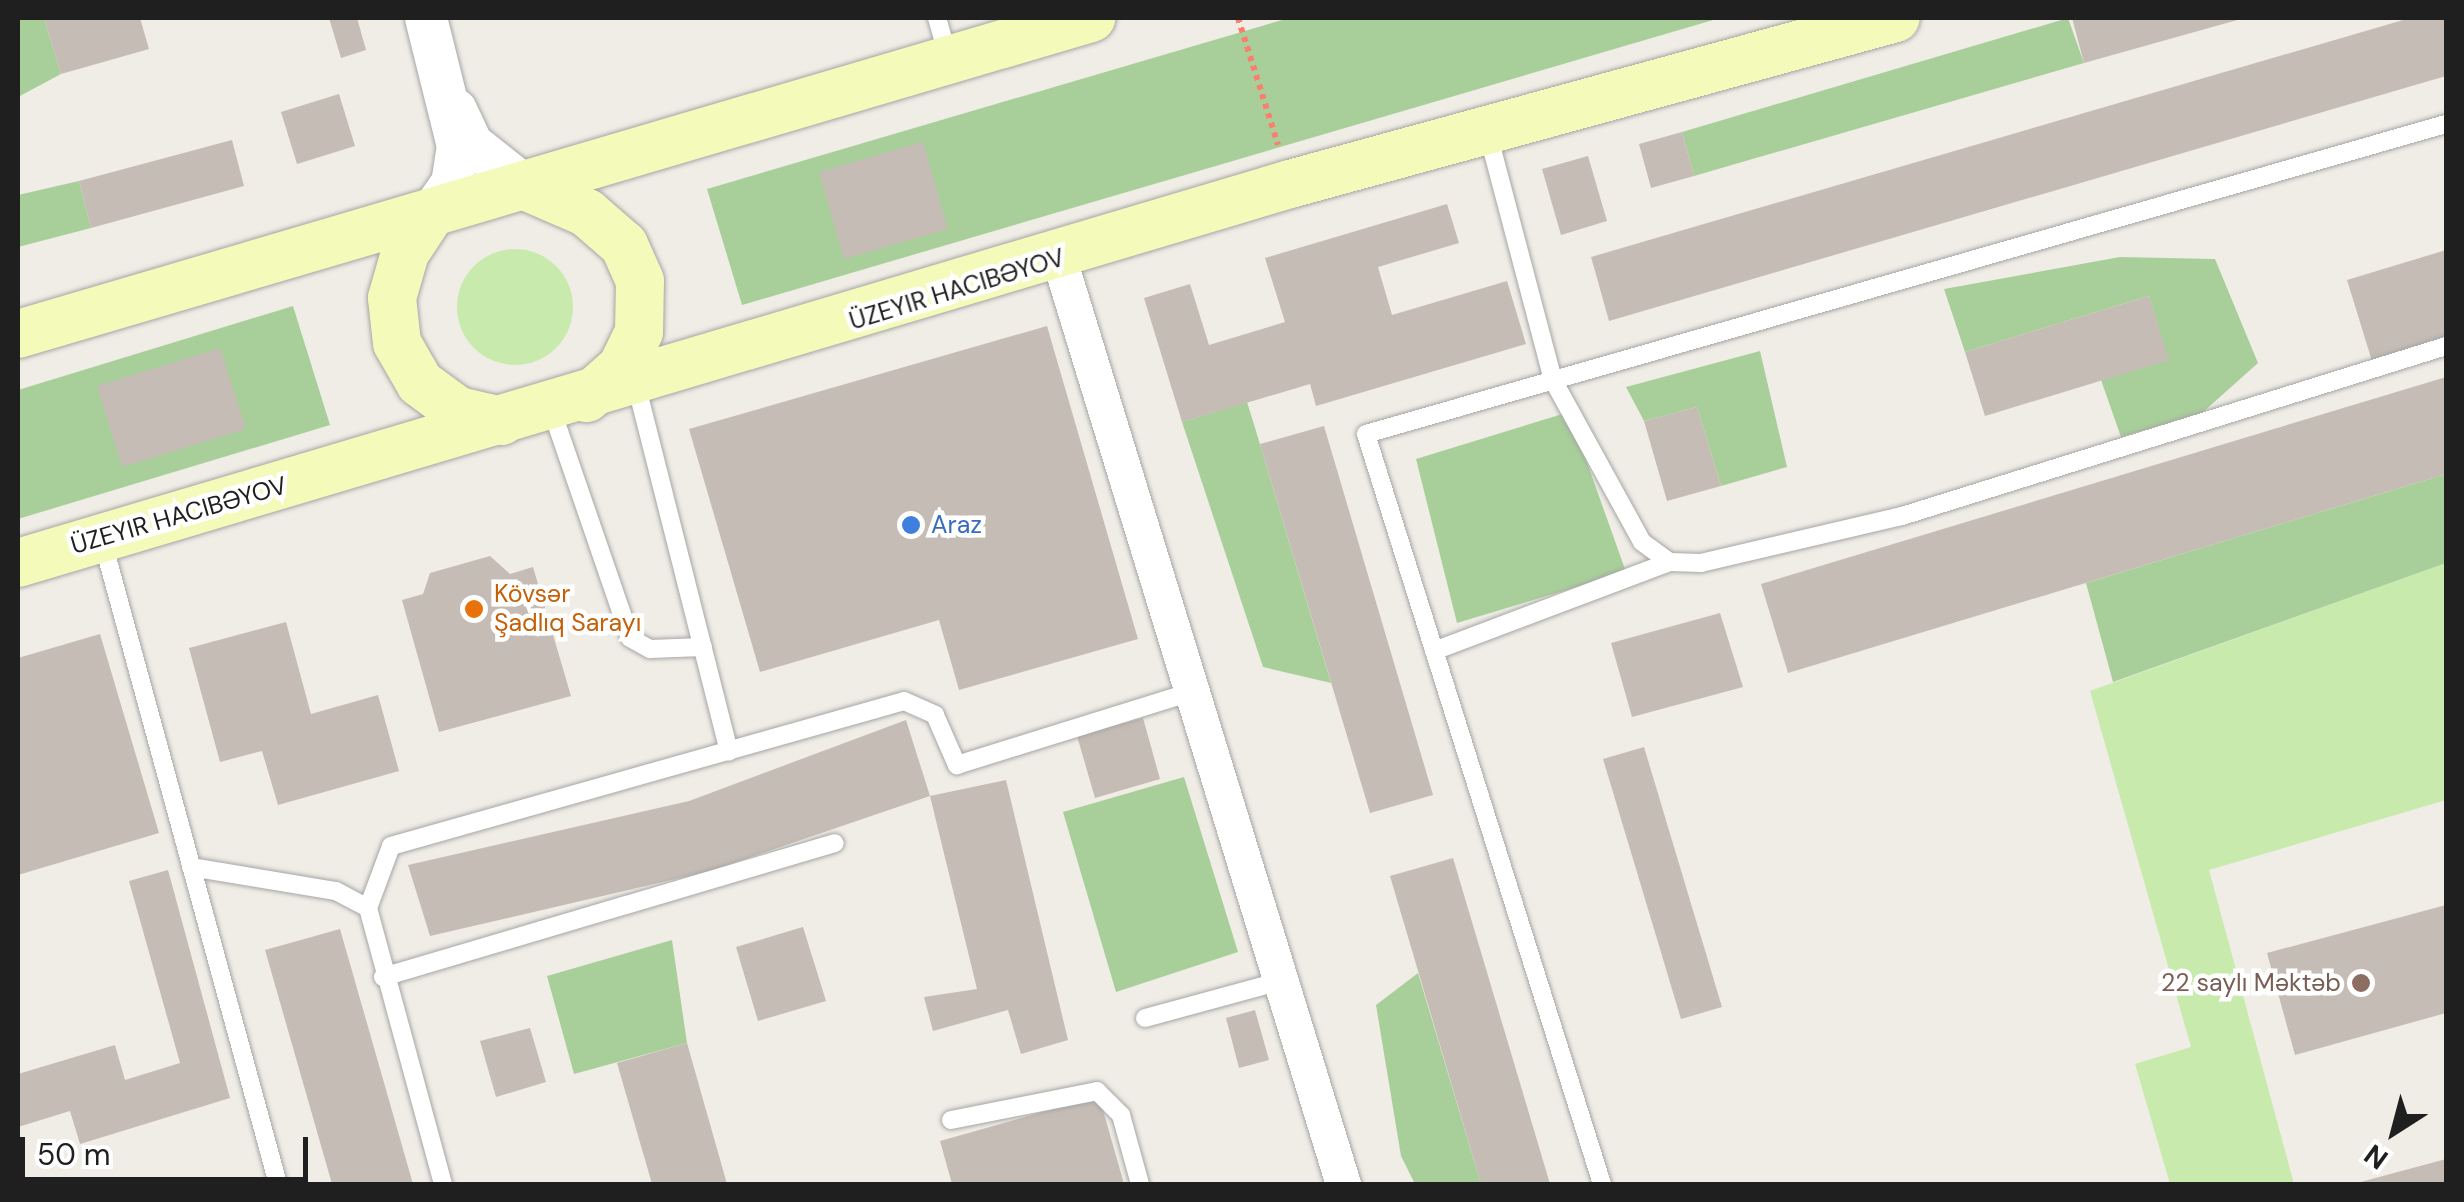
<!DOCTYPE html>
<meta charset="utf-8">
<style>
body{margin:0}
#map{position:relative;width:2464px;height:1202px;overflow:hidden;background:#f0ede6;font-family:"DM Sans",sans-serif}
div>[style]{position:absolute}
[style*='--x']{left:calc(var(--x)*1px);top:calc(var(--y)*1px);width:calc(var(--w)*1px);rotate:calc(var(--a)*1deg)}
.grass>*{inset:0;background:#c8eaac}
.round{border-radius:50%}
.forest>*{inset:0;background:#a8cf9a}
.building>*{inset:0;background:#c5bcb5}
.path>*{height:6px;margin-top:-3px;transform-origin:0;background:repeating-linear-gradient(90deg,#fa7f6d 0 5px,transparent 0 10px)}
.roads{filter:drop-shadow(0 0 2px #a6a6a6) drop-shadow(0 0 2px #a6a6a6)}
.service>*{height:18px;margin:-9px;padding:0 9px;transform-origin:9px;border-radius:9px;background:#fff}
.minor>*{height:35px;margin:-17.5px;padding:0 17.5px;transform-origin:17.5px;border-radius:17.5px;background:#fff}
.tertiary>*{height:42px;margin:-21px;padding:0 21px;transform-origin:21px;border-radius:21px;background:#fff}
.secondary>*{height:48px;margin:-24px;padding:0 24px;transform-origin:24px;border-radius:24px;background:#f4faba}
.dots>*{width:28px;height:28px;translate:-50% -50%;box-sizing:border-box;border:5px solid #fff;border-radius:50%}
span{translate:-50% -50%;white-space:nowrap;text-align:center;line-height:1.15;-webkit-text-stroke:9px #fff;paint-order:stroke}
.street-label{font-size:25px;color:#1f1f1f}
.shop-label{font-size:25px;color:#366cbe}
.left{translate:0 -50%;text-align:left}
.food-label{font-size:25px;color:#c56008}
.education-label{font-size:25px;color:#785e54}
.right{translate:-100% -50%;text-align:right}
.frame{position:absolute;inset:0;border:20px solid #1f1f1f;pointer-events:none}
.north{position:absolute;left:2344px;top:1082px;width:100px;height:100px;-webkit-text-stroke:8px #fff;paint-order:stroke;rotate:216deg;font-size:28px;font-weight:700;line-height:40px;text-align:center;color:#1f1f1f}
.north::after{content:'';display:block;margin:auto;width:35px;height:45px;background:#1f1f1f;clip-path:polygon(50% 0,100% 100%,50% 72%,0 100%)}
.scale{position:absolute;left:20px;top:1137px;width:288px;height:45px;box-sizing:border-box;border:5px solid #1f1f1f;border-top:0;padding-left:12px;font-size:30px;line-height:35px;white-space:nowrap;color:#1f1f1f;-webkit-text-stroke:8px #fff;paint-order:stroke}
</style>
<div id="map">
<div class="grass">
<div class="round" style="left:457px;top:249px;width:116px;height:116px"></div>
<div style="clip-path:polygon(2446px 563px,2446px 800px,2209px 870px,2294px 1184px,2170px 1184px,2135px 1064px,2191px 1047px,2090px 691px)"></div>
</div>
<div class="forest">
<div style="clip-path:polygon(18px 18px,44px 18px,61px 74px,18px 97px)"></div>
<div style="clip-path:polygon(1289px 18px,1720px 18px,742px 305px,707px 189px)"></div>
<div style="clip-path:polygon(2068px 18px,2084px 63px,1694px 176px,1682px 132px)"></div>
<div style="clip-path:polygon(79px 181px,91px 228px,18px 247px,18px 195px)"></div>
<div style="clip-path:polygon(2120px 257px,2215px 259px,2258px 363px,2202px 413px,2121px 437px,2101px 380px,2168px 360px,2149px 296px,1965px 352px,1944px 289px)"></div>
<div style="clip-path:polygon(293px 306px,330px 425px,18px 519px,18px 390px)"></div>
<div style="clip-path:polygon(1760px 351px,1787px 467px,1721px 486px,1697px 407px,1644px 421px,1626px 387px)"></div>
<div style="clip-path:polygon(1247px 402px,1260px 444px,1331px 683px,1263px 667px,1182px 422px)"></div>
<div style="clip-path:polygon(1569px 412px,1626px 572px,1457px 623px,1416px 459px)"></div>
<div style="clip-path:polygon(2446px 474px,2446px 563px,2113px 682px,2086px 583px)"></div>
<div style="clip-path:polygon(1184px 777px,1238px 952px,1116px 992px,1063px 812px)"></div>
<div style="clip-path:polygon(672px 940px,687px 1043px,574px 1074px,547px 976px)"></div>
<div style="clip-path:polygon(1418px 973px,1481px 1184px,1415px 1184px,1401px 1156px,1376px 1005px)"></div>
</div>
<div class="building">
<div style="clip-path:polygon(44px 18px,140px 18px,149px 49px,61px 74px)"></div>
<div style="clip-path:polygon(329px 18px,357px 18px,366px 50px,341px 58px)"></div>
<div style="clip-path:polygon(2072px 18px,2241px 18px,2241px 19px,2084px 63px)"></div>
<div style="clip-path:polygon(2410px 18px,2446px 18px,2446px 76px,1609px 321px,1591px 257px)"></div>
<div style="clip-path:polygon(339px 94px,355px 146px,297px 164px,281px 112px)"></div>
<div style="clip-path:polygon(1682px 132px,1694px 176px,1651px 188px,1639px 144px)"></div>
<div style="clip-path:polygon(232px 140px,244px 186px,91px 228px,79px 181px)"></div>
<div style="clip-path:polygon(923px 142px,948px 229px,844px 259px,819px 172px)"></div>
<div style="clip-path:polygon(1588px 156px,1607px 221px,1561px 235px,1542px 169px)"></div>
<div style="clip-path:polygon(1447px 204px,1459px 243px,1378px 267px,1392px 315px,1507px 281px,1526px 344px,1316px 406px,1310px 384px,1182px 422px,1144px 298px,1190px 284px,1209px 345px,1285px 322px,1265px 258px)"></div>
<div style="clip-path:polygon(2446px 250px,2446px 338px,2372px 361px,2347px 280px)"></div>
<div style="clip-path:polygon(2149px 296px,2169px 360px,1985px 416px,1965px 352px)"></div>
<div style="clip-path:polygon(1047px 326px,1138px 639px,959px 690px,939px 620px,760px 672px,689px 429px)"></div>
<div style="clip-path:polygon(220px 348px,246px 429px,122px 467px,97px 386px)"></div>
<div style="clip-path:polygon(2446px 377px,2446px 474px,1788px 673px,1761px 584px)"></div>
<div style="clip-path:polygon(1697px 407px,1721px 486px,1667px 501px,1644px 421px)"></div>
<div style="clip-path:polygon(1324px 426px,1433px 795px,1370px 813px,1260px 444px)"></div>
<div style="clip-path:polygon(490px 556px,510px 574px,533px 567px,571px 696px,439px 732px,402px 600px,423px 594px,430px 573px)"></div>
<div style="clip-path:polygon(1720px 613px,1743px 687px,1632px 717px,1611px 643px)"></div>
<div style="clip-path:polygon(286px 622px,311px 714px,378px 695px,399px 771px,278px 805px,262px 751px,220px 762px,189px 648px)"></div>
<div style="clip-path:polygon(100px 634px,159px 833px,18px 875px,18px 658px)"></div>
<div style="clip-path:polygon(1143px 718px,1160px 779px,1095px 798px,1077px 736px)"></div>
<div style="clip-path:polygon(906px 720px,930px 796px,710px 871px,430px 936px,408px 865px,689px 801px)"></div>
<div style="clip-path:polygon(1644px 747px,1722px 1007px,1681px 1019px,1603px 759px)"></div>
<div style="clip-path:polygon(1006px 780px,1068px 1040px,1021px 1054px,1008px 1010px,933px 1031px,924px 997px,977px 989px,930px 796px)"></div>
<div style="clip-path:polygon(1453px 858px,1550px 1184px,1481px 1184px,1390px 876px)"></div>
<div style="clip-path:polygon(168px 870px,230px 1098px,80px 1144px,70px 1111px,18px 1127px,18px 1074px,115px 1045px,125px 1080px,180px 1063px,129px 881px)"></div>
<div style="clip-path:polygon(2446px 905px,2446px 1013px,2295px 1055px,2267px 953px)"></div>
<div style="clip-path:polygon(803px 927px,826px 1001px,758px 1021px,736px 947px)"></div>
<div style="clip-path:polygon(340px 929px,413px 1184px,332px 1184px,265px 950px)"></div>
<div style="clip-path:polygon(1255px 1010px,1269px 1060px,1239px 1068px,1226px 1018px)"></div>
<div style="clip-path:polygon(530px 1028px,546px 1082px,496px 1097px,480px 1041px)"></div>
<div style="clip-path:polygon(687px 1043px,727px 1184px,652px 1184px,617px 1063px)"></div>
<div style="clip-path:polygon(1099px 1096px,1124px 1184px,952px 1184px,940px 1141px)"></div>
<div style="clip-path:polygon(2446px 1159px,2446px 1184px,2357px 1184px,2357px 1183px)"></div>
</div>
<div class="path">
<div style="--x:1238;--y:18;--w:133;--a:72.5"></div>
</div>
<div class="roads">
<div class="service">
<div style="--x:937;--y:18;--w:40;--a:74"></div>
<div style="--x:1488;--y:134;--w:254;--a:75.2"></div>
<div style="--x:1553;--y:380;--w:185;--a:61.2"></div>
<div style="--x:1642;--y:542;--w:34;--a:36"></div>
<div style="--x:1670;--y:562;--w:31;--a:2"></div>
<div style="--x:1701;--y:563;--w:206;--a:-13.2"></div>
<div style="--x:1902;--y:516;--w:570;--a:-17.35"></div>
<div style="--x:636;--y:384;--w:379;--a:75.8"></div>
<div style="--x:551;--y:408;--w:243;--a:71"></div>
<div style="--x:630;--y:638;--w:23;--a:29"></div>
<div style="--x:650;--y:649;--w:53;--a:-2.2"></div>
<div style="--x:102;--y:539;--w:669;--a:74.74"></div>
<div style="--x:1434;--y:651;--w:252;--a:-20.7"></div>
<div style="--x:191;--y:867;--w:147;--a:9.4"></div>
<div style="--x:336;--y:891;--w:36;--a:28"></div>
<div style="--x:368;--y:908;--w:286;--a:74.8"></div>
<div style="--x:368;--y:908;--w:66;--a:-69.6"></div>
<div style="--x:391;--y:846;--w:533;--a:-15.78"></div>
<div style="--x:904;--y:701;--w:34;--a:24"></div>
<div style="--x:935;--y:715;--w:55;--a:66.3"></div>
<div style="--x:957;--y:765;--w:246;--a:-17.3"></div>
<div style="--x:383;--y:977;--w:471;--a:-16.5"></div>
<div style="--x:1145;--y:1018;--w:141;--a:-15.2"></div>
<div style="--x:951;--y:1120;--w:149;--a:-11.2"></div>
<div style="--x:1097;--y:1091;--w:34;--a:45"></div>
<div style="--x:1121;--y:1115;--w:72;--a:74.6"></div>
<div style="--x:1602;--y:1184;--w:786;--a:-107.47"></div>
<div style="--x:1366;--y:434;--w:1124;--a:-16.02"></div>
</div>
<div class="minor">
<div style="--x:1059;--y:259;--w:968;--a:72.93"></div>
</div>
<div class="tertiary">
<div style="--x:426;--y:18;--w:132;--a:76"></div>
<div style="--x:458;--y:146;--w:37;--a:99"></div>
<div style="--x:452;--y:183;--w:35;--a:125"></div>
<div style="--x:456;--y:110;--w:38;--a:65"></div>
<div style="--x:472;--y:144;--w:68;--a:38.4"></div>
</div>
<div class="secondary">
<div style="--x:525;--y:186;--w:68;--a:23.5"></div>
<div style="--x:587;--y:213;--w:49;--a:40.9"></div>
<div style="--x:624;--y:245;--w:39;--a:66"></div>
<div style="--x:640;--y:281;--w:51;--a:91.1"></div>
<div style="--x:639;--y:332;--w:39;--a:116"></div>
<div style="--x:622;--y:367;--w:47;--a:138.5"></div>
<div style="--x:432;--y:212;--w:49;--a:123.4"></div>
<div style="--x:405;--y:253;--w:47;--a:106.1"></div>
<div style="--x:392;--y:298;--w:45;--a:83.7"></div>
<div style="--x:397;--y:343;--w:46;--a:60.1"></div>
<div style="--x:420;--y:383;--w:47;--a:36.4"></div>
<div style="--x:458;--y:411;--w:45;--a:12.8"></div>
<div style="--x:18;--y:334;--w:1119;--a:-16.41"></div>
<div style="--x:18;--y:563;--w:1327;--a:-16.59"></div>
<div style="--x:1290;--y:184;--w:628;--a:-15.32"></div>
</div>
</div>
<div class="dots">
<div style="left:911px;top:525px;background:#3f7fe0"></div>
<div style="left:474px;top:609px;background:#e8710a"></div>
<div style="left:2361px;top:983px;background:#8d6e63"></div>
</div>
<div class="street-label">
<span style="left:957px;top:290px;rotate:-17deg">ÜZEYIR HACIBƏYOV</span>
<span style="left:179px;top:516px;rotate:-16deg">ÜZEYIR HACIBƏYOV</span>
</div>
<div class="shop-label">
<span class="left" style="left:931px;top:525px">Araz</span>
</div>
<div class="food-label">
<span class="left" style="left:494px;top:609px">Kövsər<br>Şadlıq Sarayı</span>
</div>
<div class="education-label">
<span class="right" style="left:2341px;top:983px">22 saylı Məktəb</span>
</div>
<div class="frame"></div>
<div class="north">N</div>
<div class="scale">50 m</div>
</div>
